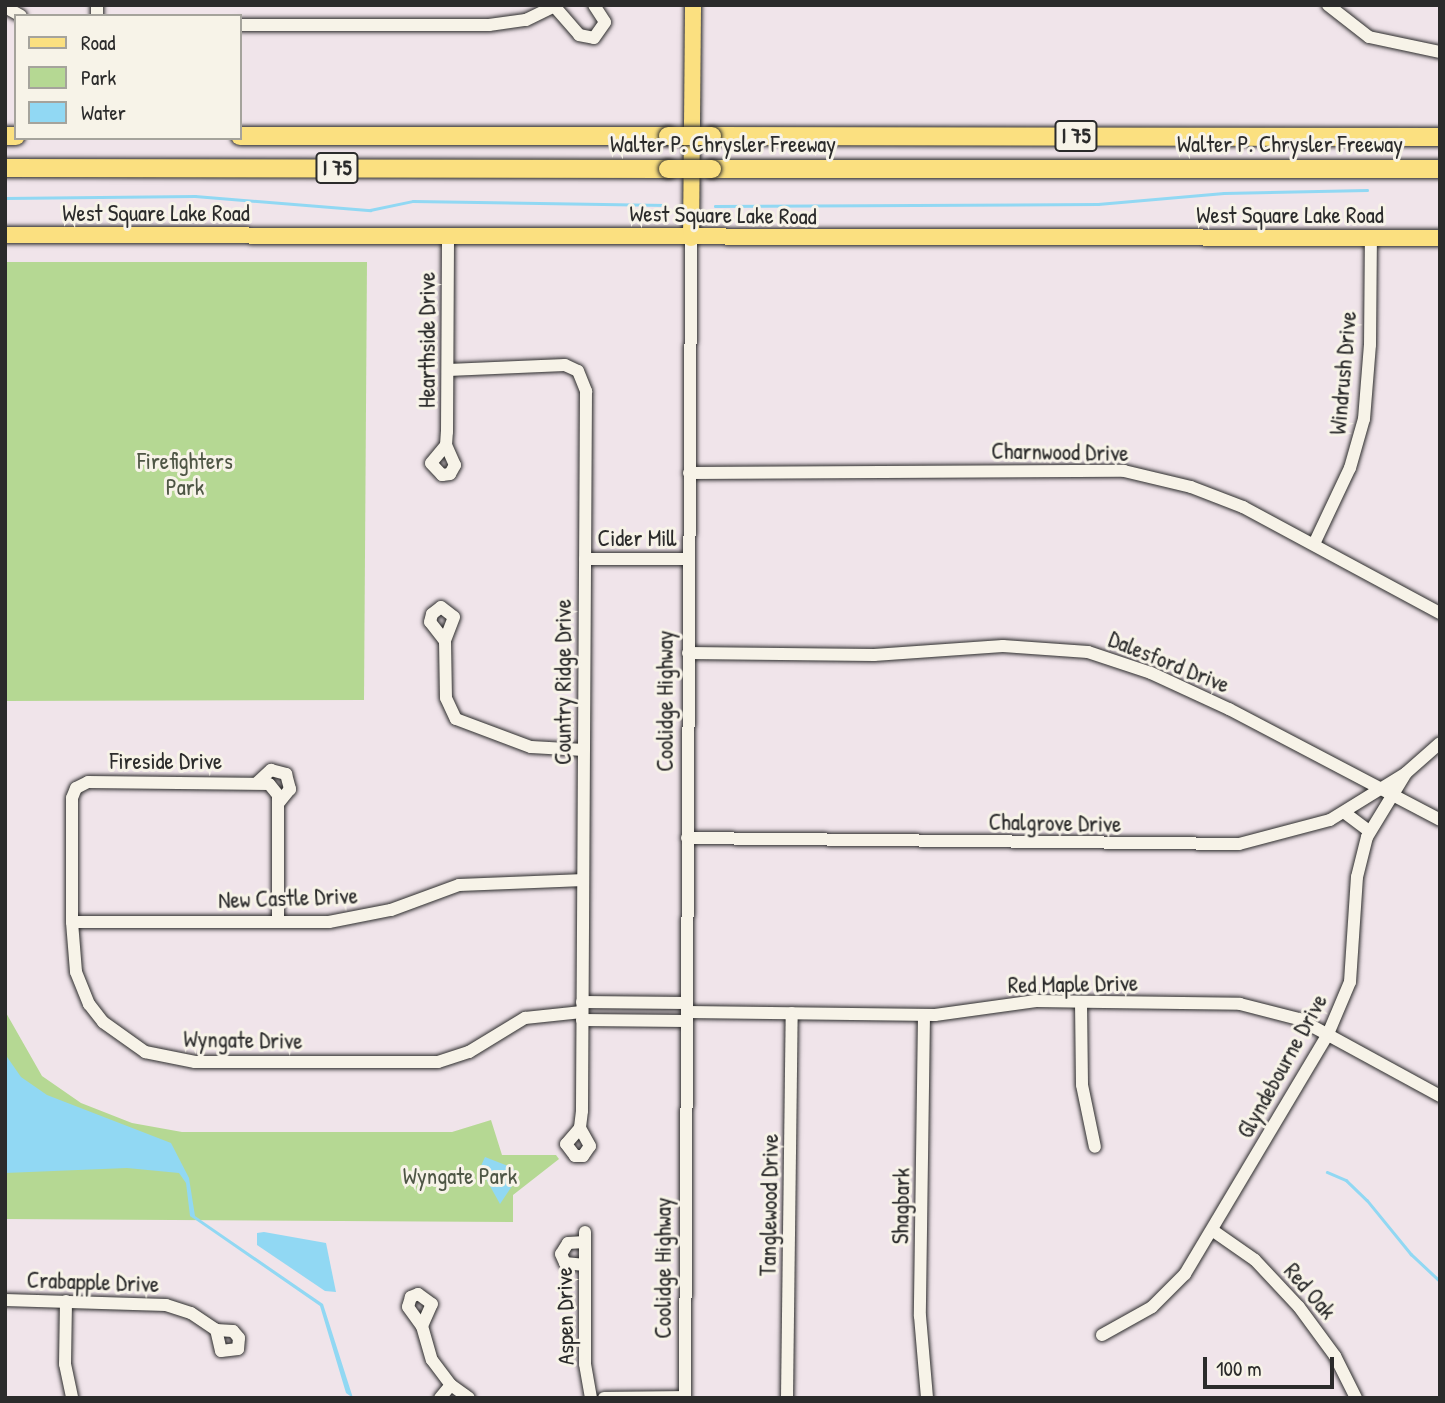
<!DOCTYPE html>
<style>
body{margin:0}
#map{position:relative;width:1445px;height:1403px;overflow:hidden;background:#f0e4ea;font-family:"Patrick Hand",sans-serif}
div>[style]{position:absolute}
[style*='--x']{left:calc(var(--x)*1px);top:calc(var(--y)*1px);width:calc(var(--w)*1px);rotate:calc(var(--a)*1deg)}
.green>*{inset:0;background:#b5d893}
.water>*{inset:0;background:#91d8f3}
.stream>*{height:2.5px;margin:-1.25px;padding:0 1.25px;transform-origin:1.25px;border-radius:1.25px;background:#91d8f3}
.roads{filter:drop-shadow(0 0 2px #2b2b2b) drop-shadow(0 0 2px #2b2b2b)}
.minor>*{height:12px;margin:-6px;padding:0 6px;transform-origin:6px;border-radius:6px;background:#f7f3e8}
.major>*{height:16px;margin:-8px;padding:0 8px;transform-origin:8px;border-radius:8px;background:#fbe080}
.highway>*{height:18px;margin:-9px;padding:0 9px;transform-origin:9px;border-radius:9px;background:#fbe080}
.bridges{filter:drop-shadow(0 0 2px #2b2b2b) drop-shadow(0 0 2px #2b2b2b)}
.highway-bridge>*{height:18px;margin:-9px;padding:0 9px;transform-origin:9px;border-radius:9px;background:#fbe080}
span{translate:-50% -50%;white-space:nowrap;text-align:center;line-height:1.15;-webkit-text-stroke:6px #f7f3e8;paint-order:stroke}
.shield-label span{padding:2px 5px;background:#f7f3e8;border:2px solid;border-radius:5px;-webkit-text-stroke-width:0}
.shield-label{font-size:21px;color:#2b2b2b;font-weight:700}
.street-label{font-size:23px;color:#2b2b2b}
.park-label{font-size:23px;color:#4e5645}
.frame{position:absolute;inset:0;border:7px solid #2b2b2b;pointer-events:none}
.legend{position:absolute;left:14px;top:14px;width:228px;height:126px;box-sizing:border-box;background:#f7f3e8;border:2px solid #a5a39c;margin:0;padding:9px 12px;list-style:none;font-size:21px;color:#2b2b2b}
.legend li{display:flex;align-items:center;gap:14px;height:35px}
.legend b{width:35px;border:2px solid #a5a39c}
.scale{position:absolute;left:1203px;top:1357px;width:131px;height:32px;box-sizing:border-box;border:4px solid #2b2b2b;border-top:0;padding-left:9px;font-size:21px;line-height:24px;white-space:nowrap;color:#2b2b2b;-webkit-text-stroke:5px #f7f3e8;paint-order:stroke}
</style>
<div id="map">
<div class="green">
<div style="clip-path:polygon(5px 262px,367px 262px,364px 700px,5px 701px)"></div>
<div style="clip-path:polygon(5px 1011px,42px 1076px,81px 1103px,132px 1123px,182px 1132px,452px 1132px,491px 1120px,502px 1155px,556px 1155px,559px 1159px,513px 1195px,513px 1222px,5px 1219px)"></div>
</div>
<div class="water">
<div style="clip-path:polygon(5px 1054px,21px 1077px,47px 1095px,171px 1143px,189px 1178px,195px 1216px,323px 1304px,353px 1398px,346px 1393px,320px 1306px,190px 1216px,186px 1183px,179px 1173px,127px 1168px,5px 1173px)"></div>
<div style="clip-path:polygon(485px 1157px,513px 1168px,518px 1177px,500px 1204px,480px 1168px)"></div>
<div style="clip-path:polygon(264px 1232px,326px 1243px,336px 1292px,325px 1291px,257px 1245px,257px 1233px)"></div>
</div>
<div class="stream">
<div style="--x:5;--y:198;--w:190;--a:-0.6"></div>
<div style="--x:195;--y:196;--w:176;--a:4.6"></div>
<div style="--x:370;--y:210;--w:44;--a:-11.8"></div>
<div style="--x:413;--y:201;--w:253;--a:0.9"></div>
<div style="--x:715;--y:206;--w:383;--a:-0.3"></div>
<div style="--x:1098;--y:204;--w:126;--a:-5"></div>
<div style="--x:1224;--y:193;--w:143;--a:-1.2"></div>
<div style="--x:1327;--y:1172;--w:21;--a:23"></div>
<div style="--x:1346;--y:1180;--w:29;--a:44"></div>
<div style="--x:1367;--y:1200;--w:70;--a:50.8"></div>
<div style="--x:1411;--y:1254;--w:40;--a:43"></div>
</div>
<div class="roads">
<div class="minor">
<div style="--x:1328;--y:5;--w:52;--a:38"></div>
<div style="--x:1369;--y:37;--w:73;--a:11.9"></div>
<div style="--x:5;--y:7;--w:18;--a:29"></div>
<div style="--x:555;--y:7;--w:37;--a:49"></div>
<div style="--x:579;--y:35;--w:15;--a:11"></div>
<div style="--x:594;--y:38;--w:19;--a:-55"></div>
<div style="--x:605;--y:22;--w:20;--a:-123"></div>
<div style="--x:97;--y:16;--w:11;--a:-90"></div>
<div style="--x:240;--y:25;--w:249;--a:0"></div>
<div style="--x:489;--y:25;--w:37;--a:-8"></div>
<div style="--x:526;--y:20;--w:34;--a:-26"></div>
<div style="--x:448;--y:370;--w:117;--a:-2.4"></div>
<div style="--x:565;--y:365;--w:14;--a:25"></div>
<div style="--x:578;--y:371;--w:22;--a:68"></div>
<div style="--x:586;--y:391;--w:720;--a:90.32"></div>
<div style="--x:582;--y:1111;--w:17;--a:97"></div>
<div style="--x:580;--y:1128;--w:21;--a:131"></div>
<div style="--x:566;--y:1144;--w:15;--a:53"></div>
<div style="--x:575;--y:1156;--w:8;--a:0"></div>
<div style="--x:583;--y:1156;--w:12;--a:-55"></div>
<div style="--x:590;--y:1146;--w:21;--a:-119"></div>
<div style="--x:446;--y:445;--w:22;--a:66"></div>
<div style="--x:455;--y:465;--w:10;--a:119"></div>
<div style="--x:450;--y:474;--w:8;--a:173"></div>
<div style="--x:442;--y:475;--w:16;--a:-133"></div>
<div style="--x:431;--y:463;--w:23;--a:-50"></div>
<div style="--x:446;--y:445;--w:13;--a:-86"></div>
<div style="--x:447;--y:432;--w:198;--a:-89.7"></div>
<div style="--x:689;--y:473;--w:435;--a:-0.3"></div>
<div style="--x:1124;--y:471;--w:69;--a:13.4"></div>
<div style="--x:1191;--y:487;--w:56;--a:21"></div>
<div style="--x:1243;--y:507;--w:224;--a:28.3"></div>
<div style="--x:1314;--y:544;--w:84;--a:-64.7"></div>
<div style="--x:1350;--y:468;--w:51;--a:-74.1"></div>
<div style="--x:1364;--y:419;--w:74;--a:-85.4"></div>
<div style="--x:1370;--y:345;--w:106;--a:-89.5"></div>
<div style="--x:585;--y:559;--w:104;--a:0"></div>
<div style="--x:445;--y:641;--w:24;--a:-128"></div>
<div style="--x:430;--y:622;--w:8;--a:-76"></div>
<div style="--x:432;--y:614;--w:11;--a:-38"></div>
<div style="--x:441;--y:607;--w:16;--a:38"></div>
<div style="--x:454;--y:617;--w:26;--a:111"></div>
<div style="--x:445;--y:641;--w:57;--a:89"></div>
<div style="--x:446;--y:698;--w:23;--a:65"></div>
<div style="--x:456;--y:719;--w:80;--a:20.5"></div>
<div style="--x:531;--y:747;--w:53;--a:3.2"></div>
<div style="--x:688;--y:653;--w:186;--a:0.6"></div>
<div style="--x:874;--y:655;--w:129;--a:-4"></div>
<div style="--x:1003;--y:646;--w:85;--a:4"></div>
<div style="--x:1088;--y:652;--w:66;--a:18.4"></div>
<div style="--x:1151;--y:673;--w:86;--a:24.8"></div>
<div style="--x:1229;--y:709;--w:238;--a:27.7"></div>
<div style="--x:258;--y:782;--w:18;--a:-43"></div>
<div style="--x:271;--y:770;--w:16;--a:15"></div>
<div style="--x:286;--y:774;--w:16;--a:75"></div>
<div style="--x:290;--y:789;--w:19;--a:129"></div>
<div style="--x:1345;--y:813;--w:30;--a:37"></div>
<div style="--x:687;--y:838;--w:552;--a:0.62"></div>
<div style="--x:1239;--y:844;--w:94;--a:-14.8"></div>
<div style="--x:1330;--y:820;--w:89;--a:-31.7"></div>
<div style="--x:72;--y:922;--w:257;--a:0"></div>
<div style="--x:329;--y:922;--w:63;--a:-11"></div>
<div style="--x:391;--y:910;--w:72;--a:-20.2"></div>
<div style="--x:459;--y:885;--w:124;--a:-2.3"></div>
<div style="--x:278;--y:922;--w:127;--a:-90"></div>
<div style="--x:278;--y:795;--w:14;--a:-129"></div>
<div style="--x:269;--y:784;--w:181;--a:-179.4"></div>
<div style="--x:88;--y:782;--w:13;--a:153"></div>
<div style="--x:76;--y:788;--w:11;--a:112"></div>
<div style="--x:72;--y:798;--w:124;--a:90"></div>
<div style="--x:72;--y:922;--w:50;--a:85.4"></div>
<div style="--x:76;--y:972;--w:35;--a:68"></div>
<div style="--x:89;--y:1004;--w:23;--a:52"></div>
<div style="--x:103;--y:1022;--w:52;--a:35.5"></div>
<div style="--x:145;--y:1052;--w:51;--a:11.3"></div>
<div style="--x:195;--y:1062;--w:243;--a:0"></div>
<div style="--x:438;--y:1062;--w:33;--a:-18"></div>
<div style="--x:469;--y:1052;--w:66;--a:-31.3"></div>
<div style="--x:525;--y:1018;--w:57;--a:-6"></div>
<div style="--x:582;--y:1002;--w:105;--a:0.5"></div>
<div style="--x:1081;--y:1002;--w:83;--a:89.3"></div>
<div style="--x:1082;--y:1085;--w:63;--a:78.2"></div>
<div style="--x:687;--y:1012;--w:248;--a:0.7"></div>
<div style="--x:935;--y:1015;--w:102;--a:-7.9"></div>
<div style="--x:1036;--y:1001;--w:204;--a:0.8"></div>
<div style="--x:1240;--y:1004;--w:61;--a:14.3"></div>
<div style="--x:1299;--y:1019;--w:161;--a:28.6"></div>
<div style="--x:924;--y:1015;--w:301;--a:90.8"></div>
<div style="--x:920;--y:1316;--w:82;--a:85.1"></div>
<div style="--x:582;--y:1020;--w:104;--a:0.6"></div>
<div style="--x:1212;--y:1230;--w:52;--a:34.9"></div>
<div style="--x:1255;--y:1260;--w:64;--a:46.9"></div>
<div style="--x:1299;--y:1307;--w:61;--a:53.7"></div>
<div style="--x:1335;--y:1356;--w:47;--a:63.4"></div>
<div style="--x:585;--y:1232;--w:132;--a:90"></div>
<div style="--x:585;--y:1364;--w:35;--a:80"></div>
<div style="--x:585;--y:1242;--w:17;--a:177"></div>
<div style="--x:568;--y:1243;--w:13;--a:122"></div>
<div style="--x:561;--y:1254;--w:10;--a:66"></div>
<div style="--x:565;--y:1263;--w:20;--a:6"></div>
<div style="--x:5;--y:1300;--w:161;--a:1.8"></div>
<div style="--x:166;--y:1305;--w:26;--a:18"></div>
<div style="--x:191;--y:1313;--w:30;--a:34"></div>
<div style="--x:216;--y:1330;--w:17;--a:3"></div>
<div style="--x:233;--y:1331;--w:9;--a:49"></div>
<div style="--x:239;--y:1338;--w:11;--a:95"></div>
<div style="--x:238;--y:1349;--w:17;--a:173"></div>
<div style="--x:221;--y:1351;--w:22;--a:-103"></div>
<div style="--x:66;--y:1301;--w:63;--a:90.9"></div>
<div style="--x:65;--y:1364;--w:35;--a:78"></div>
<div style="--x:422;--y:1326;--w:24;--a:-66"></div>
<div style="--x:432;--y:1304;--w:17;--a:-144"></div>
<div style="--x:418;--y:1294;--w:8;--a:157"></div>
<div style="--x:411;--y:1297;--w:10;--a:107"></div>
<div style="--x:408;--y:1307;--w:24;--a:54"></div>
<div style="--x:422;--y:1326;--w:35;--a:74"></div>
<div style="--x:432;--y:1360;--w:31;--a:53"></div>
<div style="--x:451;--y:1385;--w:22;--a:36"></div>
<div style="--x:1102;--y:1335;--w:57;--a:-29.2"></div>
<div style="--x:1152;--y:1307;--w:47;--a:-45"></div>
<div style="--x:1185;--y:1274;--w:279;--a:-59.2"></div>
<div style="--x:1328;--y:1034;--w:56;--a:-67.1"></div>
<div style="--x:1350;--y:982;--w:105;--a:-86.2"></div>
<div style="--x:1357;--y:877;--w:41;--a:-76"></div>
<div style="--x:1367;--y:837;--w:75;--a:-58.6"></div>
<div style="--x:1406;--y:773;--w:45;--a:-41.4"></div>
<div style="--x:440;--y:1398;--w:17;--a:-50"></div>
<div style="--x:604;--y:1398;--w:81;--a:-0.7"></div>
<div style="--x:685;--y:1398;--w:1160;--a:-89.7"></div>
<div style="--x:787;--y:1398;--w:385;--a:-89.3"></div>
</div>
<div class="major">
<div style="--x:5;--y:235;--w:1435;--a:0.12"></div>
<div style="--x:691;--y:238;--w:233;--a:-89.5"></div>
</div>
<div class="highway">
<div style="--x:5;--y:136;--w:11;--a:0"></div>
<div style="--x:240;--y:136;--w:428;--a:0"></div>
<div style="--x:712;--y:136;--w:728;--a:0.08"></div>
<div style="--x:5;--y:168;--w:663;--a:0.09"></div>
<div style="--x:712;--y:169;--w:728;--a:0"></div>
</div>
</div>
<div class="bridges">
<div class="highway-bridge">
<div style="--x:668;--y:136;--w:44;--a:0"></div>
<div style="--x:668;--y:169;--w:44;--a:0"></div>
</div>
</div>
<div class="shield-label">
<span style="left:1076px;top:136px">I 75</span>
<span style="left:337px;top:168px">I 75</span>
</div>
<div class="street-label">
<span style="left:723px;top:144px">Walter P. Chrysler Freeway</span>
<span style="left:1290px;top:144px">Walter P. Chrysler Freeway</span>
<span style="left:156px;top:213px">West Square Lake Road</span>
<span style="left:723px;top:215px;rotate:1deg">West Square Lake Road</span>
<span style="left:1290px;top:215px">West Square Lake Road</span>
<span style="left:427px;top:340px;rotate:-90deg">Hearthside Drive</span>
<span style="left:1343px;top:373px;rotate:-85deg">Windrush Drive</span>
<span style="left:1060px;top:452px;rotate:1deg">Charnwood Drive</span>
<span style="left:637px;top:538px">Cider Mill</span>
<span style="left:1169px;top:662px;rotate:22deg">Dalesford Drive</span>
<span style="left:563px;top:682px;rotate:-90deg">Country Ridge Drive</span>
<span style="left:665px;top:701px;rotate:-90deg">Coolidge Highway</span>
<span style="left:166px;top:761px">Fireside Drive</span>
<span style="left:1055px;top:823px;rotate:1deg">Chalgrove Drive</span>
<span style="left:288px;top:898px;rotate:-2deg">New Castle Drive</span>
<span style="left:1073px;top:984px;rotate:-1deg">Red Maple Drive</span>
<span style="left:243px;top:1040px;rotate:1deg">Wyngate Drive</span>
<span style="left:1282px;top:1066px;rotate:-61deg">Glyndebourne Drive</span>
<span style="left:769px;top:1205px;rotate:-89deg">Tanglewood Drive</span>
<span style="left:901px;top:1206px;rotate:-89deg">Shagbark</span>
<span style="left:663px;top:1268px;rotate:-90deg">Coolidge Highway</span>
<span style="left:93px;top:1282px;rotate:2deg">Crabapple Drive</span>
<span style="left:1310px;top:1291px;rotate:49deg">Red Oak</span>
<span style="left:565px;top:1316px;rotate:-91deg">Aspen Drive</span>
</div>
<div class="park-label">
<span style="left:185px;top:474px">Firefighters<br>Park</span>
<span style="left:460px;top:1176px">Wyngate Park</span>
</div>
<div class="frame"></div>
<ul class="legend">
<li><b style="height:9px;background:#fbe080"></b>Road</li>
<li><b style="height:19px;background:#b5d893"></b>Park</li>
<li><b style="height:19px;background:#91d8f3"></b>Water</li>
</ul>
<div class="scale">100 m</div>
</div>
